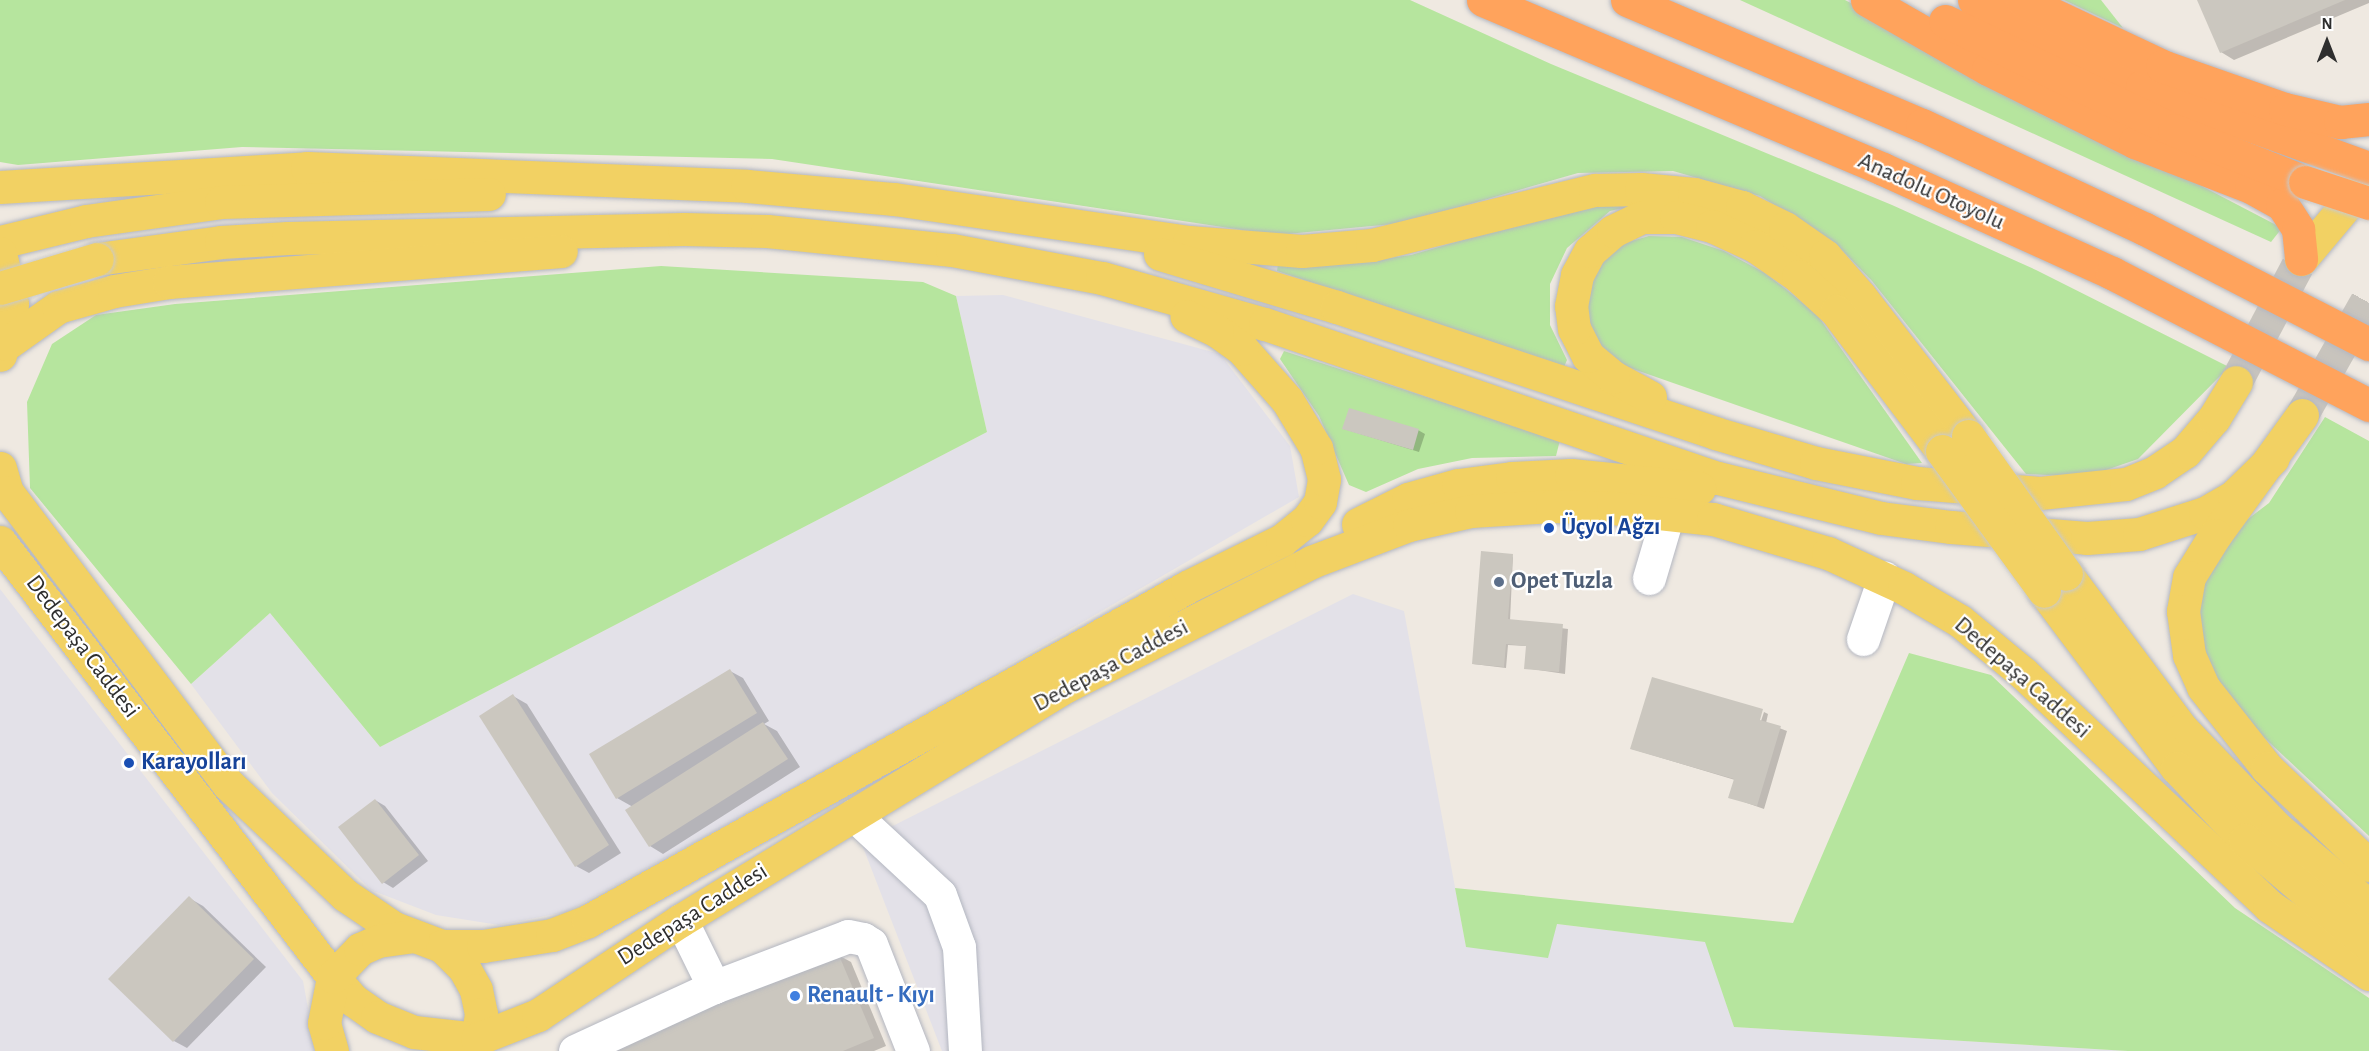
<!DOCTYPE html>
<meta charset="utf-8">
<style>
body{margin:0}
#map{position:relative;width:2369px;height:1051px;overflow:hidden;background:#efe9e1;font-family:"Alegreya Sans",sans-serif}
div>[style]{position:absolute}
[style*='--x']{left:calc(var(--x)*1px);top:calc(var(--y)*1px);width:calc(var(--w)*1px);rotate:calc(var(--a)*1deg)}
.industrial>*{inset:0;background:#e3e1e8}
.green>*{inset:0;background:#b6e59e}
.shadow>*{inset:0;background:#0003}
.building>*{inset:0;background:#cbc7bf}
.major-tunnel>*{height:33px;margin-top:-16.5px;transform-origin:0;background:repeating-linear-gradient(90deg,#c8c4bd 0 33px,transparent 0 49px)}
.roads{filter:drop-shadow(0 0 2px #b4b7c1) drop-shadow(0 0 2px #b4b7c1)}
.minor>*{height:33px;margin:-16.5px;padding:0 16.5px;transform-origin:16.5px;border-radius:16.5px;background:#fff}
.major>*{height:33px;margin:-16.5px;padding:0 16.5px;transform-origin:16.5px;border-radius:16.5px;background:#f2d163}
.highway>*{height:33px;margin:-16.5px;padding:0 16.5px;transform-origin:16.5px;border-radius:16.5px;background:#ffa35c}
.bridges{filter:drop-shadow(0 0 2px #c9c9c9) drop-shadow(0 0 2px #c9c9c9)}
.major-bridge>*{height:33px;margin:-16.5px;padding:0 16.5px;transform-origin:16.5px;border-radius:16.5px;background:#f2d163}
.highway-bridge>*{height:33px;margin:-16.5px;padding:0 16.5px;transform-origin:16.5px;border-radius:16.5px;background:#ffa35c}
.dots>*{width:16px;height:16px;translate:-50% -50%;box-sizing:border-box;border:3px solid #fff;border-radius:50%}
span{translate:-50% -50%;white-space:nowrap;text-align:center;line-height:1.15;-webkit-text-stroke:4.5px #fff;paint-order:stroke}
.street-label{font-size:24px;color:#2e2e2e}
.transit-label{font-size:24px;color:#164399;font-weight:700}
.left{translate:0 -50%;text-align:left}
.service-label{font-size:24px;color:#4e5e75;font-weight:700}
.shop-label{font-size:24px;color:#366cbe;font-weight:700}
.north{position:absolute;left:2297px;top:12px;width:60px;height:60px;-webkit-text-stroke:4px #fff;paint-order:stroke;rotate:0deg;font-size:16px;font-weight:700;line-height:24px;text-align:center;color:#2e2e2e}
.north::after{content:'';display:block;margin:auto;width:21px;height:27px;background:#2e2e2e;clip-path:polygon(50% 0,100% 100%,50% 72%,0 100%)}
</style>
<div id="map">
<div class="industrial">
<div style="clip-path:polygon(1003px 295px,1220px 354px,1290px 446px,1299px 497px,821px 773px,566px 912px,499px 925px,436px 915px,371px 890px,272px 793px,191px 684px,270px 613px,380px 747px,987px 432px,956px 296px)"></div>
<div style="clip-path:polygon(0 589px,303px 981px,316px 1051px,0 1051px)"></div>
<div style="clip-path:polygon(1353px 594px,1404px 611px,1466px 947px,1556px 924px,1706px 942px,1734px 1027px,2128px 1051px,942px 1051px,861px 842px)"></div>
</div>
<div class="green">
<div style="clip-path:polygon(0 0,1410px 0,1551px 64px,1892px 205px,2036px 270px,2229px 367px,2138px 459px,2086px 477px,2026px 474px,1872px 281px,1834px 242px,1760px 196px,1673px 171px,1578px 173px,1404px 223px,1276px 235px,772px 159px,242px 147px,18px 165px,0 162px)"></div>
<div style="clip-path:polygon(1740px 0,1845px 0,2282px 228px,2271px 242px)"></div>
<div style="clip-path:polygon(2064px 0,2101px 0,2123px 28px)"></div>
<div style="clip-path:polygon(1628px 201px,1632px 206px,1610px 211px,1567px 248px,1550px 284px,1550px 325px,1567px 360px,1564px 367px,1277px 271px,1278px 264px,1350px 263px,1411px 255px,1580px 206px)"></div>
<div style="clip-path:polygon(1649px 236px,1682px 237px,1724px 251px,1765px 273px,1792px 294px,1818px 316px,1922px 463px,1906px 464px,1613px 362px,1583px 324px,1594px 267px,1621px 244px)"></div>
<div style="clip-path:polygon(661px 266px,923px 282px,956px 296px,987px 432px,380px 747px,270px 613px,191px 684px,30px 488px,27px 402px,52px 344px,96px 315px,175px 304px)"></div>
<div style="clip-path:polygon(1284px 351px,1560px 440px,1556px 456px,1472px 458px,1418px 469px,1366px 492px,1349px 485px,1319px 416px,1280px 359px)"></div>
<div style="clip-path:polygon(2325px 417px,2369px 441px,2369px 836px,2253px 727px,2209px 679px,2195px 588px,2240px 525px,2269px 503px)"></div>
<div style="clip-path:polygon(1909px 653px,1991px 675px,2235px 908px,2369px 998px,2369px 1051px,2128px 1051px,1734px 1027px,1705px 942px,1557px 924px,1548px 958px,1466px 947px,1455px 888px,1793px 923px)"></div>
</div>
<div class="shadow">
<div style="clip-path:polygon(2199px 0,2369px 0,2369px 3px,2234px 60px,2221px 52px)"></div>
<div style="clip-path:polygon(1344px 429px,1418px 430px,1425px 434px,1419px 452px)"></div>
<div style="clip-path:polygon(1513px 555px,1510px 621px,1568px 629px,1565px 674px,1525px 668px,1527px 646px,1508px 645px,1506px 668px,1473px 664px)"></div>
<div style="clip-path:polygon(730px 671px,743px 678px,769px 721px,764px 724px,777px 731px,800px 767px,663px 854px,650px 846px,633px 807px,617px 798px)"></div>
<div style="clip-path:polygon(513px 696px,527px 704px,621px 853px,589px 873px,576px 866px)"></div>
<div style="clip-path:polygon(1764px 712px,1768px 714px,1766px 723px,1787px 731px,1764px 809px,1730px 797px,1735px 780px,1632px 749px,1759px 727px)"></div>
<div style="clip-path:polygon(375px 800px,385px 806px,428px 861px,393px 888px,383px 882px)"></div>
<div style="clip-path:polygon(189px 898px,203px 906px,266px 967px,187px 1048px,174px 1041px)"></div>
<div style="clip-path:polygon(838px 955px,851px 962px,886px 1046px,874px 1051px,602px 1051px)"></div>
</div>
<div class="building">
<div style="clip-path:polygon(2197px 0,2345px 0,2220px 53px)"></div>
<div style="clip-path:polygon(1349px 408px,1419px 429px,1413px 450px,1342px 429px)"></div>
<div style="clip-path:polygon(1481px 551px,1513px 554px,1508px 619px,1563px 624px,1559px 672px,1524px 669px,1526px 646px,1506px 644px,1504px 667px,1472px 664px)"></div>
<div style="clip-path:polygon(730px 669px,757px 713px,616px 799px,589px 754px)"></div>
<div style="clip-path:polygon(1652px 677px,1763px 709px,1760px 720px,1781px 726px,1757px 806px,1728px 798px,1734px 779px,1630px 749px)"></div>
<div style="clip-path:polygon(513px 694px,609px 845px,575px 867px,479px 716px)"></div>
<div style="clip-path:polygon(763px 722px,788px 759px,649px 847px,625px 810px)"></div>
<div style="clip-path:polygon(375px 799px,419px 855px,382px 884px,338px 827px)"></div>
<div style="clip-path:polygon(189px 896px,254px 959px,173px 1042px,108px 979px)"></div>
<div style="clip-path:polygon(838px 953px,874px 1038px,843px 1051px,598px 1051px)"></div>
</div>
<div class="major-tunnel">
<div style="--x:2236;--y:382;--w:139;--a:-62.1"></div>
<div style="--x:2302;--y:415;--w:136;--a:-60.4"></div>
</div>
<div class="roads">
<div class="minor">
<div style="--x:1649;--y:578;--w:67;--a:-73.5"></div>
<div style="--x:1863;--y:639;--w:65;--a:-71"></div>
<div style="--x:854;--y:815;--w:117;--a:42.9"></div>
<div style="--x:940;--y:895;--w:55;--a:69.9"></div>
<div style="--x:959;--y:947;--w:104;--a:86.7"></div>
<div style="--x:681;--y:920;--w:75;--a:63.8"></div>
<div style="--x:714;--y:987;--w:143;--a:-20.8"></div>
<div style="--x:848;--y:936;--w:15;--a:11"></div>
<div style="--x:863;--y:939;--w:9;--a:32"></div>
<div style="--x:871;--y:944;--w:115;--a:68.6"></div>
<div style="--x:575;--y:1051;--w:153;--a:-24.7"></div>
</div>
<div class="major">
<div style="--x:0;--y:187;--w:308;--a:-3.5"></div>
<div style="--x:307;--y:168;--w:440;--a:2.3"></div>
<div style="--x:747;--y:186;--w:148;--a:5.1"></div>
<div style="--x:894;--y:199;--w:298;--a:8.3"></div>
<div style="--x:1189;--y:242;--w:113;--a:4.6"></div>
<div style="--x:1302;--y:251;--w:70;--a:-4.9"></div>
<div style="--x:1372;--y:245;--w:230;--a:-13.9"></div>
<div style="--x:1595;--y:190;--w:46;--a:-1.2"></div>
<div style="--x:1641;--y:189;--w:53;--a:5.4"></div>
<div style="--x:1694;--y:194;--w:50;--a:15.2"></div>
<div style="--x:1742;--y:207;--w:48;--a:26"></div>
<div style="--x:1785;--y:228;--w:49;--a:35"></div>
<div style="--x:1825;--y:256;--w:53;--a:48.8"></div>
<div style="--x:1860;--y:296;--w:177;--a:52.4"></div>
<div style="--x:0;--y:242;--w:89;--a:-13.7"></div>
<div style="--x:86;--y:221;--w:136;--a:-8"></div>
<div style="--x:221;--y:202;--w:268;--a:-1.7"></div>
<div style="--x:0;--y:253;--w:52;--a:76.8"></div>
<div style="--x:12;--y:304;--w:52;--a:103.2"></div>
<div style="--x:1160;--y:254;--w:185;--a:16.7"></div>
<div style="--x:1337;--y:307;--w:398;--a:18.4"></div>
<div style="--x:1715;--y:433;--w:105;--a:16.5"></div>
<div style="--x:1816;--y:463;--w:103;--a:11.2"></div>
<div style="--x:1917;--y:483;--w:123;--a:4.6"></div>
<div style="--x:2040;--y:493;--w:86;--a:-6"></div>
<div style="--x:2126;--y:484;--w:31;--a:-22"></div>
<div style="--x:2155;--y:472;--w:36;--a:-34"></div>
<div style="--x:2185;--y:452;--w:45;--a:-49.5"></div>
<div style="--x:2214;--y:418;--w:42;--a:-58.6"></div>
<div style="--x:97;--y:259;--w:125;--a:-7.8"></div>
<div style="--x:221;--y:242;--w:67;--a:-3.4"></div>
<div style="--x:288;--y:238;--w:396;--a:-1.3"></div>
<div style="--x:684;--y:229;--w:83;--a:1.4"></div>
<div style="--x:767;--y:231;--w:186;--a:5.9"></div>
<div style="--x:952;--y:250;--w:153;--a:10.6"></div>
<div style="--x:1102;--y:278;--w:169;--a:15.8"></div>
<div style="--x:1265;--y:324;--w:478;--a:18.8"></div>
<div style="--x:1718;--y:478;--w:168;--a:13.8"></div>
<div style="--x:1881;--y:518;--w:71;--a:7.3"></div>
<div style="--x:1951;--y:527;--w:136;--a:4.6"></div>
<div style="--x:2087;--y:538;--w:52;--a:-4.4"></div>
<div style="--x:2139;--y:534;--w:69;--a:-17.7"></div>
<div style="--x:2205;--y:513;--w:34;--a:-30"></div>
<div style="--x:2234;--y:496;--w:54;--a:-44.3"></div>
<div style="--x:2301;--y:259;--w:106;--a:-50"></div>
<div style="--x:6;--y:344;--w:64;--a:-35.4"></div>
<div style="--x:58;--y:307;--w:58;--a:-15.9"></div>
<div style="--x:114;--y:291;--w:56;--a:-9.3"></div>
<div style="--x:169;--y:282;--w:393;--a:-4.5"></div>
<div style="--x:1650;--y:397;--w:42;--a:-151.6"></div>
<div style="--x:1613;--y:377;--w:33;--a:-140"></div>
<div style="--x:1588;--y:356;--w:30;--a:-117"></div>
<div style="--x:1574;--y:329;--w:23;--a:-97"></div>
<div style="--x:1571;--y:306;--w:32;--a:-79"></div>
<div style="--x:1577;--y:275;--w:27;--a:-62"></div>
<div style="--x:1590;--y:251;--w:30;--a:-41"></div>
<div style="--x:1613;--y:231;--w:32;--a:-26"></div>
<div style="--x:1642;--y:217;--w:34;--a:0"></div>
<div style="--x:1676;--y:217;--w:37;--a:14"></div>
<div style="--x:1712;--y:226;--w:47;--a:24.9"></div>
<div style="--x:1755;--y:246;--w:52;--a:34.9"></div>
<div style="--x:1798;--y:276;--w:52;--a:42.6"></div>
<div style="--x:1836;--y:311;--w:176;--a:52.9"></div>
<div style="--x:2302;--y:415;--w:148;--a:125.9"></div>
<div style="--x:2215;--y:535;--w:49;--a:121.8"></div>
<div style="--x:2189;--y:577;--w:35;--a:100"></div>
<div style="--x:2183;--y:611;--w:44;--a:82.2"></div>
<div style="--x:2189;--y:655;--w:35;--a:66"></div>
<div style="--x:2203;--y:687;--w:103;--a:51.7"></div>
<div style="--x:2267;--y:768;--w:141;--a:43.6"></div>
<div style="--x:0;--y:468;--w:25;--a:74"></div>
<div style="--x:7;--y:492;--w:366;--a:52.9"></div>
<div style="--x:228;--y:784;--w:161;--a:43.5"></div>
<div style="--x:345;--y:895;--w:59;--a:34"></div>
<div style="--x:394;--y:928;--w:51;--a:20.6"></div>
<div style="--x:442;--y:946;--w:31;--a:45"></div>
<div style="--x:464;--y:968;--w:25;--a:61"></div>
<div style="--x:476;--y:990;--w:25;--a:78"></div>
<div style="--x:481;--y:1014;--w:25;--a:99"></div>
<div style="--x:477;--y:1039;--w:13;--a:117"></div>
<div style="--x:1358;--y:524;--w:56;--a:-26.6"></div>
<div style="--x:1408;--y:499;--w:52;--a:-15.6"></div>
<div style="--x:1458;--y:485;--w:54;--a:-7.4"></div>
<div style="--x:1512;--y:478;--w:59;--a:-2.9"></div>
<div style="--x:1571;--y:475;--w:129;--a:5.8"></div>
<div style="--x:0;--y:542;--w:548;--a:52.57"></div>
<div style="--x:333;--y:977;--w:30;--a:49"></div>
<div style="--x:353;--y:1000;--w:29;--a:35"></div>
<div style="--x:377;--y:1017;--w:40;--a:22"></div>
<div style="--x:414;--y:1032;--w:63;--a:6.3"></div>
<div style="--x:477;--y:1039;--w:66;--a:-21.5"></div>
<div style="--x:538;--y:1015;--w:172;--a:-33.6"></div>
<div style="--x:681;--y:920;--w:453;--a:-31.3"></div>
<div style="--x:1068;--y:685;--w:272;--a:-26.8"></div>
<div style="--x:1311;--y:562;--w:105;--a:-20.7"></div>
<div style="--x:1409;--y:525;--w:64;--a:-12.7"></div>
<div style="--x:1471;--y:511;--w:81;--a:-3.5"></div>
<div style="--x:1552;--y:506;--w:61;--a:1.9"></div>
<div style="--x:1613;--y:508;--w:101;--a:6.3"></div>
<div style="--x:1713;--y:519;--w:120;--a:16.5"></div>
<div style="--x:1828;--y:553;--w:84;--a:24.7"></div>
<div style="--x:1904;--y:588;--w:65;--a:30.5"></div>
<div style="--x:1960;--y:621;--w:82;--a:39.5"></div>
<div style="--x:2023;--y:673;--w:339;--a:43.4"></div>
<div style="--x:2269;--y:906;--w:121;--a:34.2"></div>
<div style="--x:2066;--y:574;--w:194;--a:53.2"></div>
<div style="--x:2182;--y:729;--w:137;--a:46.2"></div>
<div style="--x:2277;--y:828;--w:121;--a:40.3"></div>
<div style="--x:2044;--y:591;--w:221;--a:53.1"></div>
<div style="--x:2177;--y:768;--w:99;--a:46.6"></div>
<div style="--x:2245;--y:840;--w:162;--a:40.3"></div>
<div style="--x:442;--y:946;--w:41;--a:0"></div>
<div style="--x:483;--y:946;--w:70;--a:-9.1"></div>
<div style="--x:552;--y:935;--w:39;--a:-21"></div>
<div style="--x:588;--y:921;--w:686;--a:-29.14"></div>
<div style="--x:1187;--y:587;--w:106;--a:-26.3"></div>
<div style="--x:1282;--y:540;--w:32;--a:-39"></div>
<div style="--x:1307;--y:520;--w:22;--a:-54"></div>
<div style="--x:1320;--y:502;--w:23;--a:-80"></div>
<div style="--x:1324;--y:479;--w:32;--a:-104"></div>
<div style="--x:1316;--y:448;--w:56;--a:-121.1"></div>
<div style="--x:1287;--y:400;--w:68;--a:-131.4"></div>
<div style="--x:1242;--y:349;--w:31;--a:-144"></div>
<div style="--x:1217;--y:331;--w:34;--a:-154"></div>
<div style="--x:332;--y:1051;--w:29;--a:-106"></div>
<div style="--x:324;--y:1023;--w:47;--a:-78.9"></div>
<div style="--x:333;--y:977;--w:39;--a:-46"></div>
<div style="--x:360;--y:949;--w:20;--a:-24"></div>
<div style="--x:378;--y:941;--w:35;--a:-8"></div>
</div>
<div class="highway">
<div style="--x:1483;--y:0;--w:434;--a:22.9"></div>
<div style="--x:1883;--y:169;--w:252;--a:24.4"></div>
<div style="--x:2112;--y:273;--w:289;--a:27.2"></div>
<div style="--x:1627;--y:0;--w:320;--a:23"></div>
<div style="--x:1922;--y:125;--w:246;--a:25"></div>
<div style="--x:2145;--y:229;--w:252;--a:27.2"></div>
<div style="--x:1867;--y:0;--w:139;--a:29.7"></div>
<div style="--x:1988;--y:69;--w:164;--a:26.4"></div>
<div style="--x:2135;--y:142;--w:124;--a:21.2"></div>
<div style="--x:2251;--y:187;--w:35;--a:29"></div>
<div style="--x:2282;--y:204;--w:30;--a:57"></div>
<div style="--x:2298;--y:229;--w:30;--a:84"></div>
<div style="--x:1974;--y:0;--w:189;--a:27.1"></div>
<div style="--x:2142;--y:86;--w:241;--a:19.9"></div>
<div style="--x:2022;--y:0;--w:155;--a:25.2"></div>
<div style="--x:2162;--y:66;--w:130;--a:19.3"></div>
<div style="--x:2285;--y:109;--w:57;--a:13.3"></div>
<div style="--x:2340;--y:122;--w:29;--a:-6"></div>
<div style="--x:1945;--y:21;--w:254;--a:25.5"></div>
<div style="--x:2174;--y:130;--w:141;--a:21.7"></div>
</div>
</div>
<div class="bridges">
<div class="major-bridge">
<div style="--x:0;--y:288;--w:101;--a:-16.6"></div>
<div style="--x:1968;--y:436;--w:169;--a:54.6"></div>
<div style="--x:1942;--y:451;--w:173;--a:53.9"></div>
</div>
<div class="highway-bridge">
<div style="--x:2305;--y:182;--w:67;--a:18.2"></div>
</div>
</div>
<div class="dots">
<div style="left:1549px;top:528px;background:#1a4fb4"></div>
<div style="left:1499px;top:582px;background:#5c6f8a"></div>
<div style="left:129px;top:763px;background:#1a4fb4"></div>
<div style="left:795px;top:996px;background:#3f7fe0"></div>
</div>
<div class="street-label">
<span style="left:1931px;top:192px;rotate:24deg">Anadolu Otoyolu</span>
<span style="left:82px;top:647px;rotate:53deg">Dedepaşa Caddesi</span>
<span style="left:1111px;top:666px;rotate:-28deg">Dedepaşa Caddesi</span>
<span style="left:2022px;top:678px;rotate:41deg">Dedepaşa Caddesi</span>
<span style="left:693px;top:915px;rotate:-32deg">Dedepaşa Caddesi</span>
</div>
<div class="transit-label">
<span class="left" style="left:1561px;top:528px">Üçyol Ağzı</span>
<span class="left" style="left:141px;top:763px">Karayolları</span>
</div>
<div class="service-label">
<span class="left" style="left:1511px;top:582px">Opet Tuzla</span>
</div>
<div class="shop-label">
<span class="left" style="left:807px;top:996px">Renault - Kıyı</span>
</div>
<div class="north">N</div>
</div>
